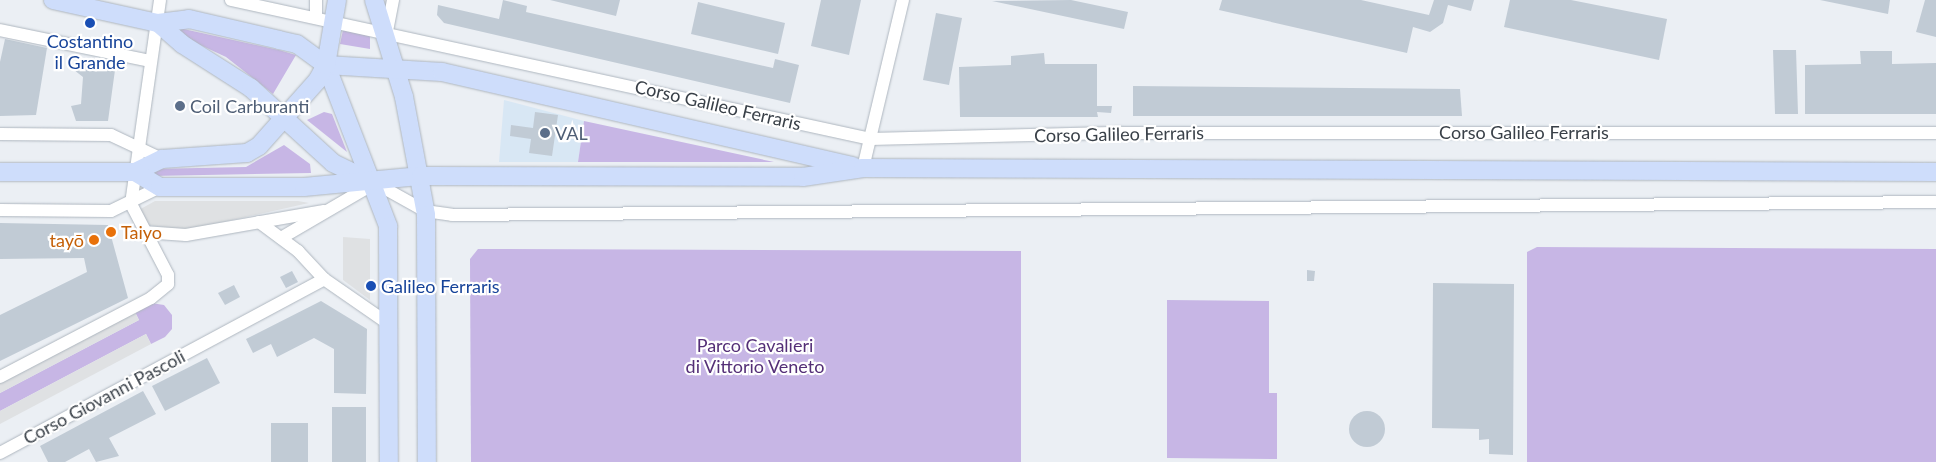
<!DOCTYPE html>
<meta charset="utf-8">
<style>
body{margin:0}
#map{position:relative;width:1936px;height:462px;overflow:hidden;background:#ebeff4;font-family:Lato,sans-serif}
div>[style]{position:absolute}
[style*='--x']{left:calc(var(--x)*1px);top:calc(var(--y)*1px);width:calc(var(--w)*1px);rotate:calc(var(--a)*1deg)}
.commercial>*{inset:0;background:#d8e7f4}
.green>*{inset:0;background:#c7b6e5}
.parking>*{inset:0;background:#dfe1e3}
.building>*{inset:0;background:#c1cbd5}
.round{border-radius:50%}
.roads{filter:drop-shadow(0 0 1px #aeb6bf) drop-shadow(0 0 1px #aeb6bf)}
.minor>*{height:12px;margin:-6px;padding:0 6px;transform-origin:6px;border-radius:6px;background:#fff}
.secondary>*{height:18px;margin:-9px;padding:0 9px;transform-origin:9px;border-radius:9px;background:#ceddfb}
.dots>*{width:14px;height:14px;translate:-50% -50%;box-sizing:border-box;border:2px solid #fff;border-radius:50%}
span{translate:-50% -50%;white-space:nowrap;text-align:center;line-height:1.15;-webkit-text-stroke:4.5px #fff;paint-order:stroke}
.transit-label{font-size:18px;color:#164399}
.left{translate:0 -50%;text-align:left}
.street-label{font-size:18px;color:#394048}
.service-label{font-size:18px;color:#4e5e75}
.food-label{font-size:18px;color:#c56008}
.right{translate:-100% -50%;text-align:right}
.park-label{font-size:18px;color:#542f77}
</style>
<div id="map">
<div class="commercial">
<div style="clip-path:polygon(504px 100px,584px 121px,578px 162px,499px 162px)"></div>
</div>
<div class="green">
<div style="clip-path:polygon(179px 28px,279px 50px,296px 55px,273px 94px,226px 57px,179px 35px)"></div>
<div style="clip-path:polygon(343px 30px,370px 36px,370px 49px,340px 44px)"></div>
<div style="clip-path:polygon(324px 112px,332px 114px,347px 152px,307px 120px)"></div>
<div style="clip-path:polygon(584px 121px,774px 162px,578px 162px)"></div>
<div style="clip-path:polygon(284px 145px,310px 164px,311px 173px,151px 176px,151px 169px,246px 167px)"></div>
<div style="clip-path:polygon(1537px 247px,1936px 249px,1936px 462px,1527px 462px,1527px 252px)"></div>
<div style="clip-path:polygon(478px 249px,1021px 251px,1021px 462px,471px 462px,470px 259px)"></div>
<div style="clip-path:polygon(1167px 300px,1269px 301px,1269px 393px,1277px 393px,1277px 459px,1167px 458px)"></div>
<div style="clip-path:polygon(151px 303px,164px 305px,172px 315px,172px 329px,165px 337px,151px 344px,146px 334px,0 411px,0 393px,139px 320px,134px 310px)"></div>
</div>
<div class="parking">
<div style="clip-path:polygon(155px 201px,298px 201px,309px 203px,187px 230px,146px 225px,137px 211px)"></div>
<div style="clip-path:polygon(343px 237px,370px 239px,370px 300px,343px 280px)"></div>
<div style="clip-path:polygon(134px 310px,139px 320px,0 393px,0 382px)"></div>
<div style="clip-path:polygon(146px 334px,151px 344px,0 424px,0 411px)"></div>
</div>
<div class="building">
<div style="clip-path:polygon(503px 0,527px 6px,526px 12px,773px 68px,775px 59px,799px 65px,790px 103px,444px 23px,437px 15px,438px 5px,499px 19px)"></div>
<div style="clip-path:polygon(550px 0,620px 0,616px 16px)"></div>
<div style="clip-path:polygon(821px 0,861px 0,849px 55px,811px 46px)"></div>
<div style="clip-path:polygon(1071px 0,1128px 12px,1124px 29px,992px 1px)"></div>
<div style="clip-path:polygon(1222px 0,1361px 0,1429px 15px,1434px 0,1474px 0,1471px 11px,1448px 5px,1443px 23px,1430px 32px,1413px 27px,1407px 53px,1219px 10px)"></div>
<div style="clip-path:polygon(1510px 0,1571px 0,1667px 19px,1659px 60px,1504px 27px)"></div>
<div style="clip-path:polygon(1820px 0,1890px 0,1888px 14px)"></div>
<div style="clip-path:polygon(1925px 0,1936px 0,1936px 37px,1916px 32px)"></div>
<div style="clip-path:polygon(698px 2px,785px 23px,778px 54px,691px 34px)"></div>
<div style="clip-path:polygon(936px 13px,962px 18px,949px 85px,923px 80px)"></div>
<div style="clip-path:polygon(5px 39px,47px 48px,36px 115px,0 116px,0 62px)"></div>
<div style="clip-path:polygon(1773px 50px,1796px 50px,1798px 114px,1775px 114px)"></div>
<div style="clip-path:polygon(1860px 51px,1892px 51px,1892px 64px,1936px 63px,1936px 114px,1805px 114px,1805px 65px,1861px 64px)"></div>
<div style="clip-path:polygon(1044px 53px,1045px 64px,1097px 64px,1097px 106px,1112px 106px,1111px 113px,1097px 112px,1098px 117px,960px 117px,959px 67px,1011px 65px,1011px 56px)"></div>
<div style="clip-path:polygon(80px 61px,115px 70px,108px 121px,76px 121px,71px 106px,81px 104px,83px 77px,74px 70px)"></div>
<div style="clip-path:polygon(1133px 86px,1460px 89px,1462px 116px,1133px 116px)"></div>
<div style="clip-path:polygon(535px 112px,558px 115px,552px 156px,529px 153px,531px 139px,510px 136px,511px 125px,533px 128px)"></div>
<div style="clip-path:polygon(0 223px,108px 225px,128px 298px,0 361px,0 315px,87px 272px,84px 258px,0 259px)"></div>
<div style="clip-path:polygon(1307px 270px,1315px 271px,1314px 281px,1307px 281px)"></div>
<div style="clip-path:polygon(292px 271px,298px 282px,286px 288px,280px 277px)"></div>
<div style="clip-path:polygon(1433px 283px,1514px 284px,1513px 455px,1489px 454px,1489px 439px,1479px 440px,1479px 429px,1432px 428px)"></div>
<div style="clip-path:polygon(234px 285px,240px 297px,225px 305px,218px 293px)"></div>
<div style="clip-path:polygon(321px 301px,367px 329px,366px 394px,334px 393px,334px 349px,314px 338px,277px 357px,271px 344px,253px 353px,246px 339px)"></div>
<div style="clip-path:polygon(207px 358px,220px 383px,165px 411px,152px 386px)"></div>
<div style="clip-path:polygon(143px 391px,156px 414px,109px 438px,119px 456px,96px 462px,89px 449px,65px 462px,48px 462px,40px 446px)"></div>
<div style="clip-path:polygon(332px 407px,366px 407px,366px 462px,332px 462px)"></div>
<div class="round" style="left:1349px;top:411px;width:36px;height:36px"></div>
<div style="clip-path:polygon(271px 423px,308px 423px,308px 462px,271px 462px)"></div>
</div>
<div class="roads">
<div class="minor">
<div style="--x:231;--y:0;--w:654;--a:12.27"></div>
<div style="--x:870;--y:139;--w:251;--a:-1.4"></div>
<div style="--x:1121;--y:133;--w:815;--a:0"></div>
<div style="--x:316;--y:17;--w:17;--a:-90"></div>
<div style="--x:0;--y:30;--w:153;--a:11.7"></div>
<div style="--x:387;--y:31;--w:32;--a:-79"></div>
<div style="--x:0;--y:134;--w:111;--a:0.5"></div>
<div style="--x:111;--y:135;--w:56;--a:25.2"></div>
<div style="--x:863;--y:168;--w:173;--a:-76.6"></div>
<div style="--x:0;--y:210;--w:111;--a:0.5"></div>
<div style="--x:111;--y:211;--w:55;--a:-26.1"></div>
<div style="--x:259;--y:222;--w:49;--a:36.6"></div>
<div style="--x:298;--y:251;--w:38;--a:47"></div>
<div style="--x:324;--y:279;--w:79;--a:34.7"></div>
<div style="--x:143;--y:232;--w:43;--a:4"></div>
<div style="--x:186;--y:235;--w:140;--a:-9.9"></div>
<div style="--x:281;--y:238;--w:109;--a:-30.3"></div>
<div style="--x:375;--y:183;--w:57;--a:29.2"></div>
<div style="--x:425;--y:211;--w:27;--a:8"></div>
<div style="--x:452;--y:215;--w:1484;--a:-0.5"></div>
<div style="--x:0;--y:377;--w:170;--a:-27.6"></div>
<div style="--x:151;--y:298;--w:22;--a:-39"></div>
<div style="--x:168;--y:284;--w:9;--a:-90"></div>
<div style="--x:168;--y:275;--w:80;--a:-117.5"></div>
<div style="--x:131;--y:204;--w:206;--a:-81.9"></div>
<div style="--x:0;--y:453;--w:368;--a:-28.2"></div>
</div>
<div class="secondary">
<div style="--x:53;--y:0;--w:107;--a:12.4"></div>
<div style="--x:158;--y:23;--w:31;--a:-7"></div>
<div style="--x:189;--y:19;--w:92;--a:13.1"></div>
<div style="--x:279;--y:40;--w:18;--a:13"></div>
<div style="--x:297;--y:44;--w:36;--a:36"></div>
<div style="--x:326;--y:65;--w:173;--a:68.9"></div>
<div style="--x:388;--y:226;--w:236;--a:89.8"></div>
<div style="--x:374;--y:0;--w:102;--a:72.8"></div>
<div style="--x:404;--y:97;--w:120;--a:79.4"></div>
<div style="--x:426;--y:215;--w:247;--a:89.8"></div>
<div style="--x:158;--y:23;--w:32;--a:41"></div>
<div style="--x:182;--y:44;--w:82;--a:32.5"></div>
<div style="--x:251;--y:88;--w:111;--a:42.4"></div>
<div style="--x:333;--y:163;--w:41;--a:25.9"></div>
<div style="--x:326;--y:65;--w:116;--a:3.5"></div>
<div style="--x:442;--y:72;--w:422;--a:12.9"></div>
<div style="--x:0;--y:172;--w:135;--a:0"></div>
<div style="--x:135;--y:172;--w:30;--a:-26"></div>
<div style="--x:162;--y:159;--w:85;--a:-4"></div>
<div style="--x:247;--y:153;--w:14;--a:-30"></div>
<div style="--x:259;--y:146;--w:87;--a:-48.3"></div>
<div style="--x:317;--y:81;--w:18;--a:-61"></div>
<div style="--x:326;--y:65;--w:66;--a:-80.4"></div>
<div style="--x:135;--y:172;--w:29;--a:31"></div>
<div style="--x:160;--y:187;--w:144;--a:0"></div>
<div style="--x:304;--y:187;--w:118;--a:-5.4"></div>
<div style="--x:421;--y:176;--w:382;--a:0.1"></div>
<div style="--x:803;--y:177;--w:61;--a:-8.5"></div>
<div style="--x:863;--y:168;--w:1073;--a:0.21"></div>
</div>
</div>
<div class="dots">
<div style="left:90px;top:23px;background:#1a4fb4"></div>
<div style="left:180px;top:106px;background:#5c6f8a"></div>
<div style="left:545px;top:133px;background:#5c6f8a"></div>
<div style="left:111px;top:232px;background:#e8710a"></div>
<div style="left:94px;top:240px;background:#e8710a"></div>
<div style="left:371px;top:286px;background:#1a4fb4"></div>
</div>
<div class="transit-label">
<span style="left:90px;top:52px">Costantino<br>il Grande</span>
<span class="left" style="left:381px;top:286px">Galileo Ferraris</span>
</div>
<div class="street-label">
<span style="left:718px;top:105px;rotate:13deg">Corso Galileo Ferraris</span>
<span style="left:1524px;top:132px">Corso Galileo Ferraris</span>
<span style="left:1119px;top:134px;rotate:-1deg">Corso Galileo Ferraris</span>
<span style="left:104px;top:397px;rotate:-28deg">Corso Giovanni Pascoli</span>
</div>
<div class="service-label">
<span class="left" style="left:190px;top:106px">Coil Carburanti</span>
<span class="left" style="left:555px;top:133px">VAL</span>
</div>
<div class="food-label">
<span class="left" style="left:121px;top:232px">Taiyo</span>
<span class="right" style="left:84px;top:240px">tayō</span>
</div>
<div class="park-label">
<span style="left:755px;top:356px">Parco Cavalieri<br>di Vittorio Veneto</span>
</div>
</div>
